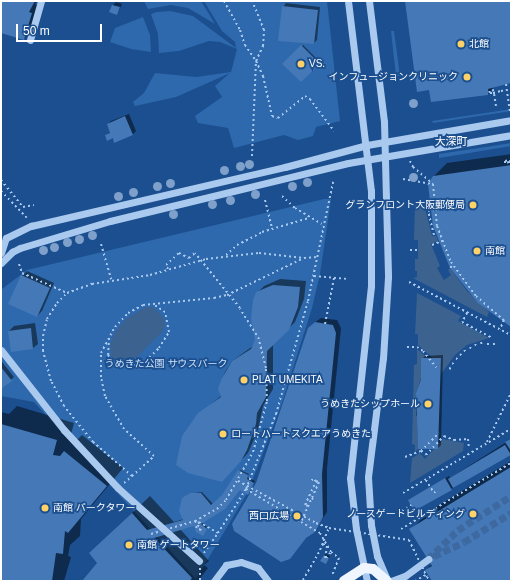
<!DOCTYPE html>
<meta charset="utf-8">
<style>
body{margin:0}
#map{position:relative;width:512px;height:582px;overflow:hidden;background:#1b4f8f;font-family:Helvetica,"Noto Sans JP",sans-serif}
div>[style]{position:absolute}
[style*='--x']{left:calc(var(--x)*1px);top:calc(var(--y)*1px);width:calc(var(--w)*1px);rotate:calc(var(--a)*1deg)}
.green>*{inset:0;background:#2e69ad}
.water>*{inset:0;background:#3c6290}
.shadow>*{inset:0;background:#0007}
.building>*{inset:0;background:#4478b7}
.minor-tunnel>*{height:7px;margin-top:-3.5px;transform-origin:0;background:repeating-linear-gradient(90deg,#3d69a0 0 7px,transparent 0 10.5px)}
.path>*{height:2px;margin-top:-1px;transform-origin:0;background:repeating-linear-gradient(90deg,#a9c9ee 0 2px,transparent 0 5px)}
.minor>*{height:7px;margin:-3.5px;padding:0 3.5px;transform-origin:3.5px;border-radius:3.5px;background:#a9c9ee}
.major>*{height:10px;margin:-5px;padding:0 5px;transform-origin:5px;border-radius:5px;background:#f0f6ff}
.path-bridge>*{height:2px;margin-top:-1px;transform-origin:0;background:repeating-linear-gradient(90deg,#a9c9ee 0 2px,transparent 0 5px)}
.trees>*{width:9px;height:9px;margin:-4.5px;border-radius:50%;background:#7ea0ca}
.dots>*{width:11px;height:11px;translate:-50% -50%;box-sizing:border-box;border:2px solid #1b4f8f;border-radius:50%}
span{translate:-50% -50%;white-space:nowrap;text-align:center;line-height:1.15;-webkit-text-stroke:3.5px #1b4f8f;paint-order:stroke}
.poi-label{font-size:10px;color:#fff}
.left{translate:0 -50%;text-align:left}
.right{translate:-100% -50%;text-align:right}
.park-label{font-size:10px;color:#cfe3fa}
.neighbourhood-label{font-size:11px;color:#fff}
.frame{position:absolute;inset:0;border:2px solid #fff;pointer-events:none}
.scale{position:absolute;left:16px;top:24px;width:86px;height:18px;box-sizing:border-box;border:2px solid #fff;border-top:0;padding-left:5px;font-size:12px;line-height:14px;white-space:nowrap;color:#fff;-webkit-text-stroke:3px #1b4f8f;paint-order:stroke}
</style>
<div id="map">
<div class="green">
<div style="clip-path:polygon(144px 1px,201px 1px,215px 24px,188px 8px,171px 5px,148px 9px)"></div>
<div style="clip-path:polygon(204px 1px,327px 1px,340px 121px,316px 127px,313px 136px,298px 140px,284px 135px,234px 148px,228px 128px,198px 123px,195px 116px,222px 97px,215px 86px,230px 73px,176px 97px,135px 106px,133px 102px,144px 93px,155px 73px,196px 77px,231px 72px,237px 49px,220px 42px,209px 41px,179px 51px,159px 53px,158px 34px,151px 14px,157px 12px,170px 11px,193px 16px,236px 48px,235px 42px,222px 31px)"></div>
<div style="clip-path:polygon(143px 17px,150px 35px,151px 52px,131px 49px,110px 42px,115px 28px)"></div>
<div style="clip-path:polygon(391px 31px,394px 31px,400px 76px,396px 76px)"></div>
<div style="clip-path:polygon(511px 109px,511px 111px,433px 123px,432px 121px)"></div>
<div style="clip-path:polygon(511px 143px,511px 146px,439px 158px,439px 154px)"></div>
<div style="clip-path:polygon(324px 199px,331px 199px,320px 274px,312px 308px,282px 403px,248px 492px,196px 579px,34px 402px,1px 396px,2px 289px,27px 270px)"></div>
</div>
<div class="water">
<div style="clip-path:polygon(415px 203px,424px 204px,432px 236px,436px 236px,438px 241px,431px 244px,440px 266px,437px 268px,444px 280px,451px 275px,448px 270px,450px 268px,467px 291px,489px 312px,487px 317px,413px 278px,417px 277px,417px 271px,415px 271px,415px 259px,418px 259px,418px 240px,414px 240px)"></div>
<div style="clip-path:polygon(417px 293px,461px 316px,458px 321px,489px 338px,467px 345px,455px 355px,441px 374px,441px 358px,433px 358px,418px 345px,418px 334px,415px 334px)"></div>
<div style="clip-path:polygon(146px 307px,153px 307px,164px 318px,165px 326px,161px 333px,136px 358px,128px 362px,114px 360px,111px 357px,110px 345px,115px 332px,126px 319px)"></div>
<div style="clip-path:polygon(417px 349px,428px 358px,416px 393px,418px 449px,415px 452px,415px 445px,412px 444px,414px 365px,417px 364px)"></div>
<div style="clip-path:polygon(443px 439px,464px 443px,463px 451px,410px 483px,412px 458px,420px 453px,425px 459px)"></div>
</div>
<div class="shadow">
<div style="clip-path:polygon(1px 1px,37px 1px,35px 4px,38px 6px,30px 33px,24px 39px,1px 32px)"></div>
<div style="clip-path:polygon(406px 1px,511px 1px,511px 82px,494px 87px,488px 94px,430px 89px)"></div>
<div style="clip-path:polygon(116px 2px,122px 4px,117px 14px,113px 5px)"></div>
<div style="clip-path:polygon(286px 3px,320px 7px,317px 40px,314px 43px,283px 7px)"></div>
<div style="clip-path:polygon(303px 45px,320px 62px,301px 81px,284px 64px)"></div>
<div style="clip-path:polygon(129px 114px,136px 131px,133px 134px,106px 135px,111px 132px,108px 124px,111px 121px)"></div>
<div style="clip-path:polygon(511px 154px,511px 324px,434px 176px,447px 163px)"></div>
<div style="clip-path:polygon(27px 271px,54px 283px,42px 311px,37px 316px,22px 276px)"></div>
<div style="clip-path:polygon(280px 279px,306px 281px,304px 299px,295px 322px,273px 344px,273px 389px,263px 406px,258px 430px,248px 453px,228px 474px,199px 414px,221px 396px,219px 389px,225px 372px,232px 361px,253px 346px,256px 341px,257px 293px,264px 286px)"></div>
<div style="clip-path:polygon(321px 318px,337px 320px,341px 328px,327px 468px,327px 512px,314px 531px,257px 483px,314px 323px)"></div>
<div style="clip-path:polygon(35px 323px,38px 344px,33px 348px,9px 331px,14px 326px)"></div>
<div style="clip-path:polygon(443px 355px,441px 445px,438px 448px,416px 415px,417px 393px,422px 380px,422px 359px,425px 356px)"></div>
<div style="clip-path:polygon(2px 362px,14px 377px,1px 388px,1px 363px)"></div>
<div style="clip-path:polygon(17px 406px,74px 423px,70px 438px,78px 439px,82px 435px,123px 468px,81px 519px,80px 536px,70px 545px,68px 556px,71px 557px,64px 581px,1px 581px,1px 412px,9px 414px)"></div>
<div style="clip-path:polygon(511px 439px,510px 454px,451px 489px,409px 500px,449px 476px,450px 478px)"></div>
<div style="clip-path:polygon(511px 461px,511px 581px,433px 581px,426px 570px,432px 564px,411px 530px,428px 512px)"></div>
<div style="clip-path:polygon(240px 470px,249px 474px,247px 477px,255px 481px,249px 492px,243px 486px,201px 522px,207px 527px,204px 533px,194px 525px,180px 529px,209px 561px,204px 565px,208px 568px,198px 581px,84px 581px,98px 563px,90px 553px,150px 496px,174px 522px,184px 519px,180px 507px,188px 494px,202px 492px,213px 504px,224px 495px)"></div>
<div style="clip-path:polygon(326px 554px,330px 556px,326px 563px,324px 555px)"></div>
</div>
<div class="building">
<div style="clip-path:polygon(1px 1px,35px 1px,29px 12px,32px 13px,24px 40px,1px 33px)"></div>
<div style="clip-path:polygon(405px 1px,511px 1px,511px 83px,488px 89px,488px 95px,431px 102px,429px 90px,417px 92px)"></div>
<div style="clip-path:polygon(112px 5px,120px 7px,117px 15px,109px 12px)"></div>
<div style="clip-path:polygon(282px 6px,318px 10px,314px 44px,278px 41px)"></div>
<div style="clip-path:polygon(301px 45px,320px 64px,301px 82px,282px 64px)"></div>
<div style="clip-path:polygon(125px 116px,133px 135px,114px 143px,113px 138px,107px 141px,105px 135px,110px 133px,107px 124px)"></div>
<div style="clip-path:polygon(511px 165px,511px 327px,478px 303px,450px 268px,433px 226px,428px 184px,433px 176px)"></div>
<div style="clip-path:polygon(429px 202px,429px 209px,425px 209px,424px 203px)"></div>
<div style="clip-path:polygon(21px 275px,50px 288px,37px 317px,8px 304px)"></div>
<div style="clip-path:polygon(273px 285px,300px 287px,298px 307px,289px 330px,267px 351px,266px 397px,257px 413px,256px 424px,247px 450px,241px 461px,222px 482px,188px 473px,176px 465px,182px 436px,198px 413px,221px 397px,218px 389px,221px 380px,232px 361px,251px 349px,255px 340px,251px 319px,253px 300px,256px 292px)"></div>
<div style="clip-path:polygon(315px 322px,333px 325px,336px 333px,322px 474px,323px 517px,315px 532px,306px 538px,290px 559px,281px 562px,234px 531px,232px 524px,256px 483px,308px 328px)"></div>
<div style="clip-path:polygon(31px 328px,33px 349px,11px 352px,8px 331px)"></div>
<div style="clip-path:polygon(421px 358px,441px 358px,438px 449px,418px 449px,416px 393px,421px 380px)"></div>
<div style="clip-path:polygon(1px 367px,12px 381px,1px 389px)"></div>
<div style="clip-path:polygon(1px 424px,57px 440px,53px 455px,60px 456px,64px 451px,107px 486px,68px 533px,65px 531px,63px 554px,56px 553px,52px 581px,1px 581px)"></div>
<div style="clip-path:polygon(511px 439px,511px 451px,505px 442px)"></div>
<div style="clip-path:polygon(505px 445px,511px 455px,453px 488px,448px 479px)"></div>
<div style="clip-path:polygon(511px 467px,511px 581px,432px 581px,425px 570px,432px 566px,409px 529px)"></div>
<div style="clip-path:polygon(238px 470px,248px 475px,247px 479px,254px 483px,248px 495px,240px 490px,225px 509px,201px 524px,207px 529px,203px 536px,196px 532px,194px 526px,154px 538px,192px 578px,190px 581px,82px 581px,97px 563px,89px 553px,132px 513px,147px 530px,183px 520px,179px 511px,182px 498px,190px 493px,201px 493px,211px 505px,222px 495px)"></div>
<div style="clip-path:polygon(445px 478px,452px 490px,414px 511px,408px 500px)"></div>
<div style="clip-path:polygon(324px 555px,329px 558px,326px 564px,320px 561px)"></div>
</div>
<div class="minor-tunnel">
<div style="--x:434;--y:556;--w:33;--a:-25"></div>
<div style="--x:464;--y:542;--w:55;--a:-31.7"></div>
<div style="--x:428;--y:559;--w:42;--a:-44"></div>
<div style="--x:458;--y:530;--w:63;--a:-32.7"></div>
</div>
<div class="path">
<div style="--x:224;--y:1;--w:33;--a:61"></div>
<div style="--x:240;--y:30;--w:16;--a:72"></div>
<div style="--x:245;--y:45;--w:19;--a:55"></div>
<div style="--x:256;--y:61;--w:17;--a:65"></div>
<div style="--x:263;--y:76;--w:41;--a:77.3"></div>
<div style="--x:272;--y:116;--w:6;--a:18"></div>
<div style="--x:278;--y:118;--w:35;--a:-39"></div>
<div style="--x:305;--y:96;--w:6;--a:31"></div>
<div style="--x:310;--y:99;--w:40;--a:53"></div>
<div style="--x:506;--y:84;--w:28;--a:82"></div>
<div style="--x:496;--y:106;--w:12;--a:-99"></div>
<div style="--x:494;--y:94;--w:4;--a:-90"></div>
<div style="--x:494;--y:90;--w:5;--a:169"></div>
<div style="--x:489;--y:91;--w:2;--a:63"></div>
<div style="--x:490;--y:93;--w:3;--a:0"></div>
<div style="--x:493;--y:93;--w:8;--a:-14"></div>
<div style="--x:501;--y:91;--w:6;--a:-9"></div>
<div style="--x:252;--y:156;--w:95;--a:-87.6"></div>
<div style="--x:256;--y:61;--w:17;--a:-65"></div>
<div style="--x:263;--y:46;--w:16;--a:-86"></div>
<div style="--x:264;--y:30;--w:31;--a:-112"></div>
<div style="--x:410;--y:161;--w:7;--a:63"></div>
<div style="--x:413;--y:167;--w:26;--a:40"></div>
<div style="--x:433;--y:184;--w:42;--a:84.6"></div>
<div style="--x:437;--y:226;--w:39;--a:69"></div>
<div style="--x:451;--y:262;--w:42;--a:53.7"></div>
<div style="--x:476;--y:296;--w:37;--a:41"></div>
<div style="--x:504;--y:320;--w:10;--a:114"></div>
<div style="--x:511;--y:162;--w:2;--a:180"></div>
<div style="--x:509;--y:162;--w:4;--a:166"></div>
<div style="--x:505;--y:163;--w:2;--a:-90"></div>
<div style="--x:505;--y:161;--w:5;--a:-11"></div>
<div style="--x:510;--y:160;--w:4;--a:76"></div>
<div style="--x:403;--y:179;--w:29;--a:10"></div>
<div style="--x:1;--y:180;--w:35;--a:51"></div>
<div style="--x:23;--y:207;--w:11;--a:-10"></div>
<div style="--x:1;--y:191;--w:37;--a:46"></div>
<div style="--x:282;--y:196;--w:18;--a:43"></div>
<div style="--x:295;--y:208;--w:31;--a:31"></div>
<div style="--x:265;--y:200;--w:29;--a:76"></div>
<div style="--x:434;--y:235;--w:25;--a:-104"></div>
<div style="--x:428;--y:211;--w:6;--a:-9"></div>
<div style="--x:101;--y:244;--w:37;--a:74"></div>
<div style="--x:432;--y:245;--w:11;--a:-22"></div>
<div style="--x:410;--y:250;--w:7;--a:0"></div>
<div style="--x:226;--y:255;--w:15;--a:-42"></div>
<div style="--x:237;--y:245;--w:28;--a:-27"></div>
<div style="--x:262;--y:232;--w:49;--a:-16.6"></div>
<div style="--x:19;--y:264;--w:9;--a:72"></div>
<div style="--x:22;--y:273;--w:49;--a:24"></div>
<div style="--x:450;--y:267;--w:4;--a:0"></div>
<div style="--x:168;--y:269;--w:4;--a:-117"></div>
<div style="--x:166;--y:265;--w:18;--a:-43"></div>
<div style="--x:179;--y:253;--w:11;--a:27"></div>
<div style="--x:189;--y:258;--w:8;--a:-40"></div>
<div style="--x:314;--y:276;--w:33;--a:5"></div>
<div style="--x:409;--y:282;--w:115;--a:27.5"></div>
<div style="--x:467;--y:313;--w:10;--a:119"></div>
<div style="--x:462;--y:322;--w:34;--a:28"></div>
<div style="--x:325;--y:324;--w:47;--a:-78.9"></div>
<div style="--x:109;--y:338;--w:17;--a:93"></div>
<div style="--x:108;--y:355;--w:10;--a:53"></div>
<div style="--x:114;--y:363;--w:16;--a:15"></div>
<div style="--x:129;--y:367;--w:18;--a:-19"></div>
<div style="--x:146;--y:361;--w:18;--a:-45"></div>
<div style="--x:159;--y:348;--w:19;--a:-58"></div>
<div style="--x:169;--y:332;--w:20;--a:-101"></div>
<div style="--x:165;--y:312;--w:14;--a:-146"></div>
<div style="--x:481;--y:342;--w:4;--a:76"></div>
<div style="--x:475;--y:344;--w:4;--a:56"></div>
<div style="--x:488;--y:345;--w:3;--a:-90"></div>
<div style="--x:494;--y:345;--w:3;--a:-90"></div>
<div style="--x:407;--y:347;--w:10;--a:0"></div>
<div style="--x:417;--y:347;--w:7;--a:34"></div>
<div style="--x:423;--y:351;--w:21;--a:51"></div>
<div style="--x:470;--y:347;--w:2;--a:63"></div>
<div style="--x:464;--y:350;--w:4;--a:45"></div>
<div style="--x:460;--y:354;--w:3;--a:45"></div>
<div style="--x:456;--y:358;--w:3;--a:45"></div>
<div style="--x:452;--y:363;--w:4;--a:34"></div>
<div style="--x:449;--y:368;--w:3;--a:18"></div>
<div style="--x:487;--y:442;--w:55;--a:-63.9"></div>
<div style="--x:421;--y:451;--w:6;--a:39"></div>
<div style="--x:426;--y:455;--w:26;--a:-47"></div>
<div style="--x:444;--y:436;--w:11;--a:22"></div>
<div style="--x:454;--y:440;--w:14;--a:-4"></div>
<div style="--x:468;--y:439;--w:10;--a:84"></div>
<div style="--x:405;--y:457;--w:17;--a:-21"></div>
<div style="--x:421;--y:451;--w:25;--a:-45"></div>
<div style="--x:132;--y:476;--w:30;--a:-42"></div>
<div style="--x:154;--y:456;--w:40;--a:-138"></div>
<div style="--x:124;--y:429;--w:38;--a:-120"></div>
<div style="--x:105;--y:396;--w:19;--a:-102"></div>
<div style="--x:101;--y:377;--w:24;--a:-90"></div>
<div style="--x:101;--y:353;--w:30;--a:-62"></div>
<div style="--x:115;--y:327;--w:19;--a:-47"></div>
<div style="--x:128;--y:313;--w:17;--a:-28"></div>
<div style="--x:143;--y:305;--w:71;--a:-5.6"></div>
<div style="--x:214;--y:298;--w:13;--a:-13"></div>
<div style="--x:227;--y:295;--w:85;--a:-25.7"></div>
<div style="--x:426;--y:480;--w:15;--a:58"></div>
<div style="--x:434;--y:493;--w:3;--a:-45"></div>
<div style="--x:316;--y:481;--w:3;--a:18"></div>
<div style="--x:319;--y:482;--w:44;--a:114.2"></div>
<div style="--x:301;--y:522;--w:22;--a:30"></div>
<div style="--x:320;--y:533;--w:22;--a:60"></div>
<div style="--x:331;--y:552;--w:10;--a:37"></div>
<div style="--x:339;--y:558;--w:18;--a:112"></div>
<div style="--x:124;--y:483;--w:11;--a:-41"></div>
<div style="--x:132;--y:476;--w:52;--a:-138.9"></div>
<div style="--x:93;--y:442;--w:46;--a:-128.9"></div>
<div style="--x:64;--y:406;--w:28;--a:-117"></div>
<div style="--x:51;--y:381;--w:31;--a:-105"></div>
<div style="--x:43;--y:351;--w:15;--a:-90"></div>
<div style="--x:43;--y:336;--w:17;--a:-77"></div>
<div style="--x:47;--y:319;--w:19;--a:-58"></div>
<div style="--x:57;--y:303;--w:14;--a:-45"></div>
<div style="--x:67;--y:293;--w:27;--a:-20"></div>
<div style="--x:92;--y:284;--w:59;--a:-8.8"></div>
<div style="--x:150;--y:275;--w:58;--a:-15.9"></div>
<div style="--x:206;--y:259;--w:53;--a:-6.5"></div>
<div style="--x:259;--y:253;--w:45;--a:6.3"></div>
<div style="--x:304;--y:258;--w:14;--a:-4"></div>
<div style="--x:246;--y:489;--w:81;--a:-68.2"></div>
<div style="--x:276;--y:414;--w:117;--a:-74.2"></div>
<div style="--x:308;--y:301;--w:122;--a:-78.1"></div>
<div style="--x:403;--y:493;--w:126;--a:-30.7"></div>
<div style="--x:312;--y:498;--w:4;--a:56"></div>
<div style="--x:308;--y:506;--w:3;--a:-162"></div>
<div style="--x:305;--y:505;--w:26;--a:-65"></div>
<div style="--x:316;--y:481;--w:4;--a:-146"></div>
<div style="--x:313;--y:479;--w:3;--a:135"></div>
<div style="--x:402;--y:511;--w:11;--a:-34"></div>
<div style="--x:401;--y:529;--w:128;--a:-31"></div>
<div style="--x:201;--y:530;--w:5;--a:-158"></div>
<div style="--x:196;--y:528;--w:7;--a:-63"></div>
<div style="--x:199;--y:522;--w:22;--a:30"></div>
<div style="--x:218;--y:533;--w:52;--a:-57.5"></div>
<div style="--x:246;--y:489;--w:64;--a:31"></div>
<div style="--x:323;--y:544;--w:4;--a:27"></div>
<div style="--x:327;--y:546;--w:13;--a:99"></div>
<div style="--x:204;--y:553;--w:24;--a:-55"></div>
<div style="--x:326;--y:558;--w:8;--a:-50"></div>
<div style="--x:200;--y:568;--w:13;--a:90"></div>
<div style="--x:427;--y:577;--w:5;--a:53"></div>
<div style="--x:303;--y:580;--w:34;--a:-60"></div>
<div style="--x:415;--y:581;--w:14;--a:-30"></div>
</div>
<div class="minor">
<div style="--x:348;--y:1;--w:191;--a:83.1"></div>
<div style="--x:371;--y:191;--w:95;--a:90"></div>
<div style="--x:371;--y:286;--w:193;--a:96.2"></div>
<div style="--x:350;--y:478;--w:51;--a:83.3"></div>
<div style="--x:356;--y:529;--w:53;--a:78.1"></div>
<div style="--x:369;--y:1;--w:122;--a:82.9"></div>
<div style="--x:384;--y:122;--w:155;--a:88.5"></div>
<div style="--x:388;--y:277;--w:81;--a:93.5"></div>
<div style="--x:383;--y:358;--w:120;--a:97.2"></div>
<div style="--x:368;--y:477;--w:48;--a:86.4"></div>
<div style="--x:371;--y:525;--w:32;--a:79"></div>
<div style="--x:377;--y:556;--w:26;--a:67"></div>
<div style="--x:30;--y:40;--w:41;--a:-74.2"></div>
<div style="--x:1;--y:253;--w:16;--a:-72"></div>
<div style="--x:6;--y:238;--w:28;--a:-26"></div>
<div style="--x:31;--y:226;--w:261;--a:-13.1"></div>
<div style="--x:285;--y:167;--w:85;--a:-15"></div>
<div style="--x:367;--y:145;--w:146;--a:-9.8"></div>
<div style="--x:1;--y:263;--w:16;--a:-45"></div>
<div style="--x:12;--y:252;--w:9;--a:-27"></div>
<div style="--x:20;--y:248;--w:94;--a:-16.7"></div>
<div style="--x:110;--y:221;--w:245;--a:-13.7"></div>
<div style="--x:348;--y:163;--w:165;--a:-9.7"></div>
<div style="--x:1;--y:350;--w:102;--a:51.8"></div>
<div style="--x:64;--y:430;--w:79;--a:47"></div>
<div style="--x:118;--y:488;--w:109;--a:42"></div>
<div style="--x:214;--y:581;--w:20;--a:-53"></div>
<div style="--x:226;--y:565;--w:15;--a:-11"></div>
<div style="--x:241;--y:562;--w:18;--a:19"></div>
<div style="--x:258;--y:568;--w:16;--a:52"></div>
<div style="--x:391;--y:581;--w:15;--a:-20"></div>
<div style="--x:405;--y:576;--w:29;--a:-36"></div>
</div>
<div class="major">
<div style="--x:344;--y:581;--w:24;--a:-33"></div>
<div style="--x:364;--y:568;--w:9;--a:6"></div>
<div style="--x:373;--y:569;--w:18;--a:41"></div>
</div>
<div class="path-bridge">
<div style="--x:238;--y:481;--w:89;--a:28.3"></div>
<div style="--x:316;--y:523;--w:14;--a:21"></div>
<div style="--x:329;--y:528;--w:81;--a:8.5"></div>
<div style="--x:409;--y:540;--w:41;--a:64.1"></div>
<div style="--x:195;--y:521;--w:11;--a:56"></div>
<div style="--x:151;--y:534;--w:46;--a:-16.5"></div>
<div style="--x:195;--y:521;--w:25;--a:-29"></div>
<div style="--x:217;--y:509;--w:13;--a:-45"></div>
<div style="--x:226;--y:500;--w:55;--a:-60.6"></div>
<div style="--x:253;--y:452;--w:53;--a:-74.6"></div>
<div style="--x:267;--y:401;--w:33;--a:-92"></div>
<div style="--x:266;--y:368;--w:30;--a:-104"></div>
<div style="--x:259;--y:339;--w:36;--a:-122"></div>
<div style="--x:240;--y:308;--w:71;--a:-129.3"></div>
<div style="--x:320;--y:550;--w:24;--a:-68"></div>
</div>
<div class="trees">
<div style="left:413px;top:103px"></div>
<div style="left:249px;top:164px"></div>
<div style="left:240px;top:166px"></div>
<div style="left:224px;top:170px"></div>
<div style="left:413px;top:177px"></div>
<div style="left:307px;top:182px"></div>
<div style="left:170px;top:183px"></div>
<div style="left:157px;top:186px"></div>
<div style="left:292px;top:186px"></div>
<div style="left:133px;top:192px"></div>
<div style="left:255px;top:194px"></div>
<div style="left:118px;top:196px"></div>
<div style="left:230px;top:200px"></div>
<div style="left:212px;top:204px"></div>
<div style="left:173px;top:214px"></div>
<div style="left:92px;top:235px"></div>
<div style="left:79px;top:239px"></div>
<div style="left:67px;top:242px"></div>
<div style="left:54px;top:247px"></div>
<div style="left:43px;top:250px"></div>
</div>
<div class="dots">
<div style="left:461px;top:44px;background:#ffd166"></div>
<div style="left:301px;top:64px;background:#ffd166"></div>
<div style="left:467px;top:77px;background:#ffd166"></div>
<div style="left:473px;top:205px;background:#ffd166"></div>
<div style="left:477px;top:251px;background:#ffd166"></div>
<div style="left:244px;top:380px;background:#ffd166"></div>
<div style="left:428px;top:404px;background:#ffd166"></div>
<div style="left:223px;top:434px;background:#ffd166"></div>
<div style="left:45px;top:508px;background:#ffd166"></div>
<div style="left:473px;top:514px;background:#ffd166"></div>
<div style="left:297px;top:516px;background:#ffd166"></div>
<div style="left:129px;top:545px;background:#ffd166"></div>
</div>
<div class="poi-label">
<span class="left" style="left:469px;top:44px">北館</span>
<span class="left" style="left:309px;top:64px">VS.</span>
<span class="right" style="left:458px;top:77px">インフュージョンクリニック</span>
<span class="right" style="left:465px;top:205px">グランフロント大阪郵便局</span>
<span class="left" style="left:485px;top:251px">南館</span>
<span class="left" style="left:252px;top:380px">PLAT UMEKITA</span>
<span class="right" style="left:420px;top:404px">うめきたシップホール</span>
<span class="left" style="left:231px;top:434px">ロートハートスクエアうめきた</span>
<span class="left" style="left:53px;top:508px">南館 パークタワー</span>
<span class="right" style="left:465px;top:514px">ノースゲートビルディング</span>
<span class="right" style="left:289px;top:516px">西口広場</span>
<span class="left" style="left:137px;top:545px">南館 ゲートタワー</span>
</div>
<div class="park-label">
<span style="left:166px;top:364px">うめきた公園 サウスパーク</span>
</div>
<div class="neighbourhood-label">
<span style="left:451px;top:141px">大深町</span>
</div>
<div class="frame"></div>
<div class="scale">50 m</div>
</div>
